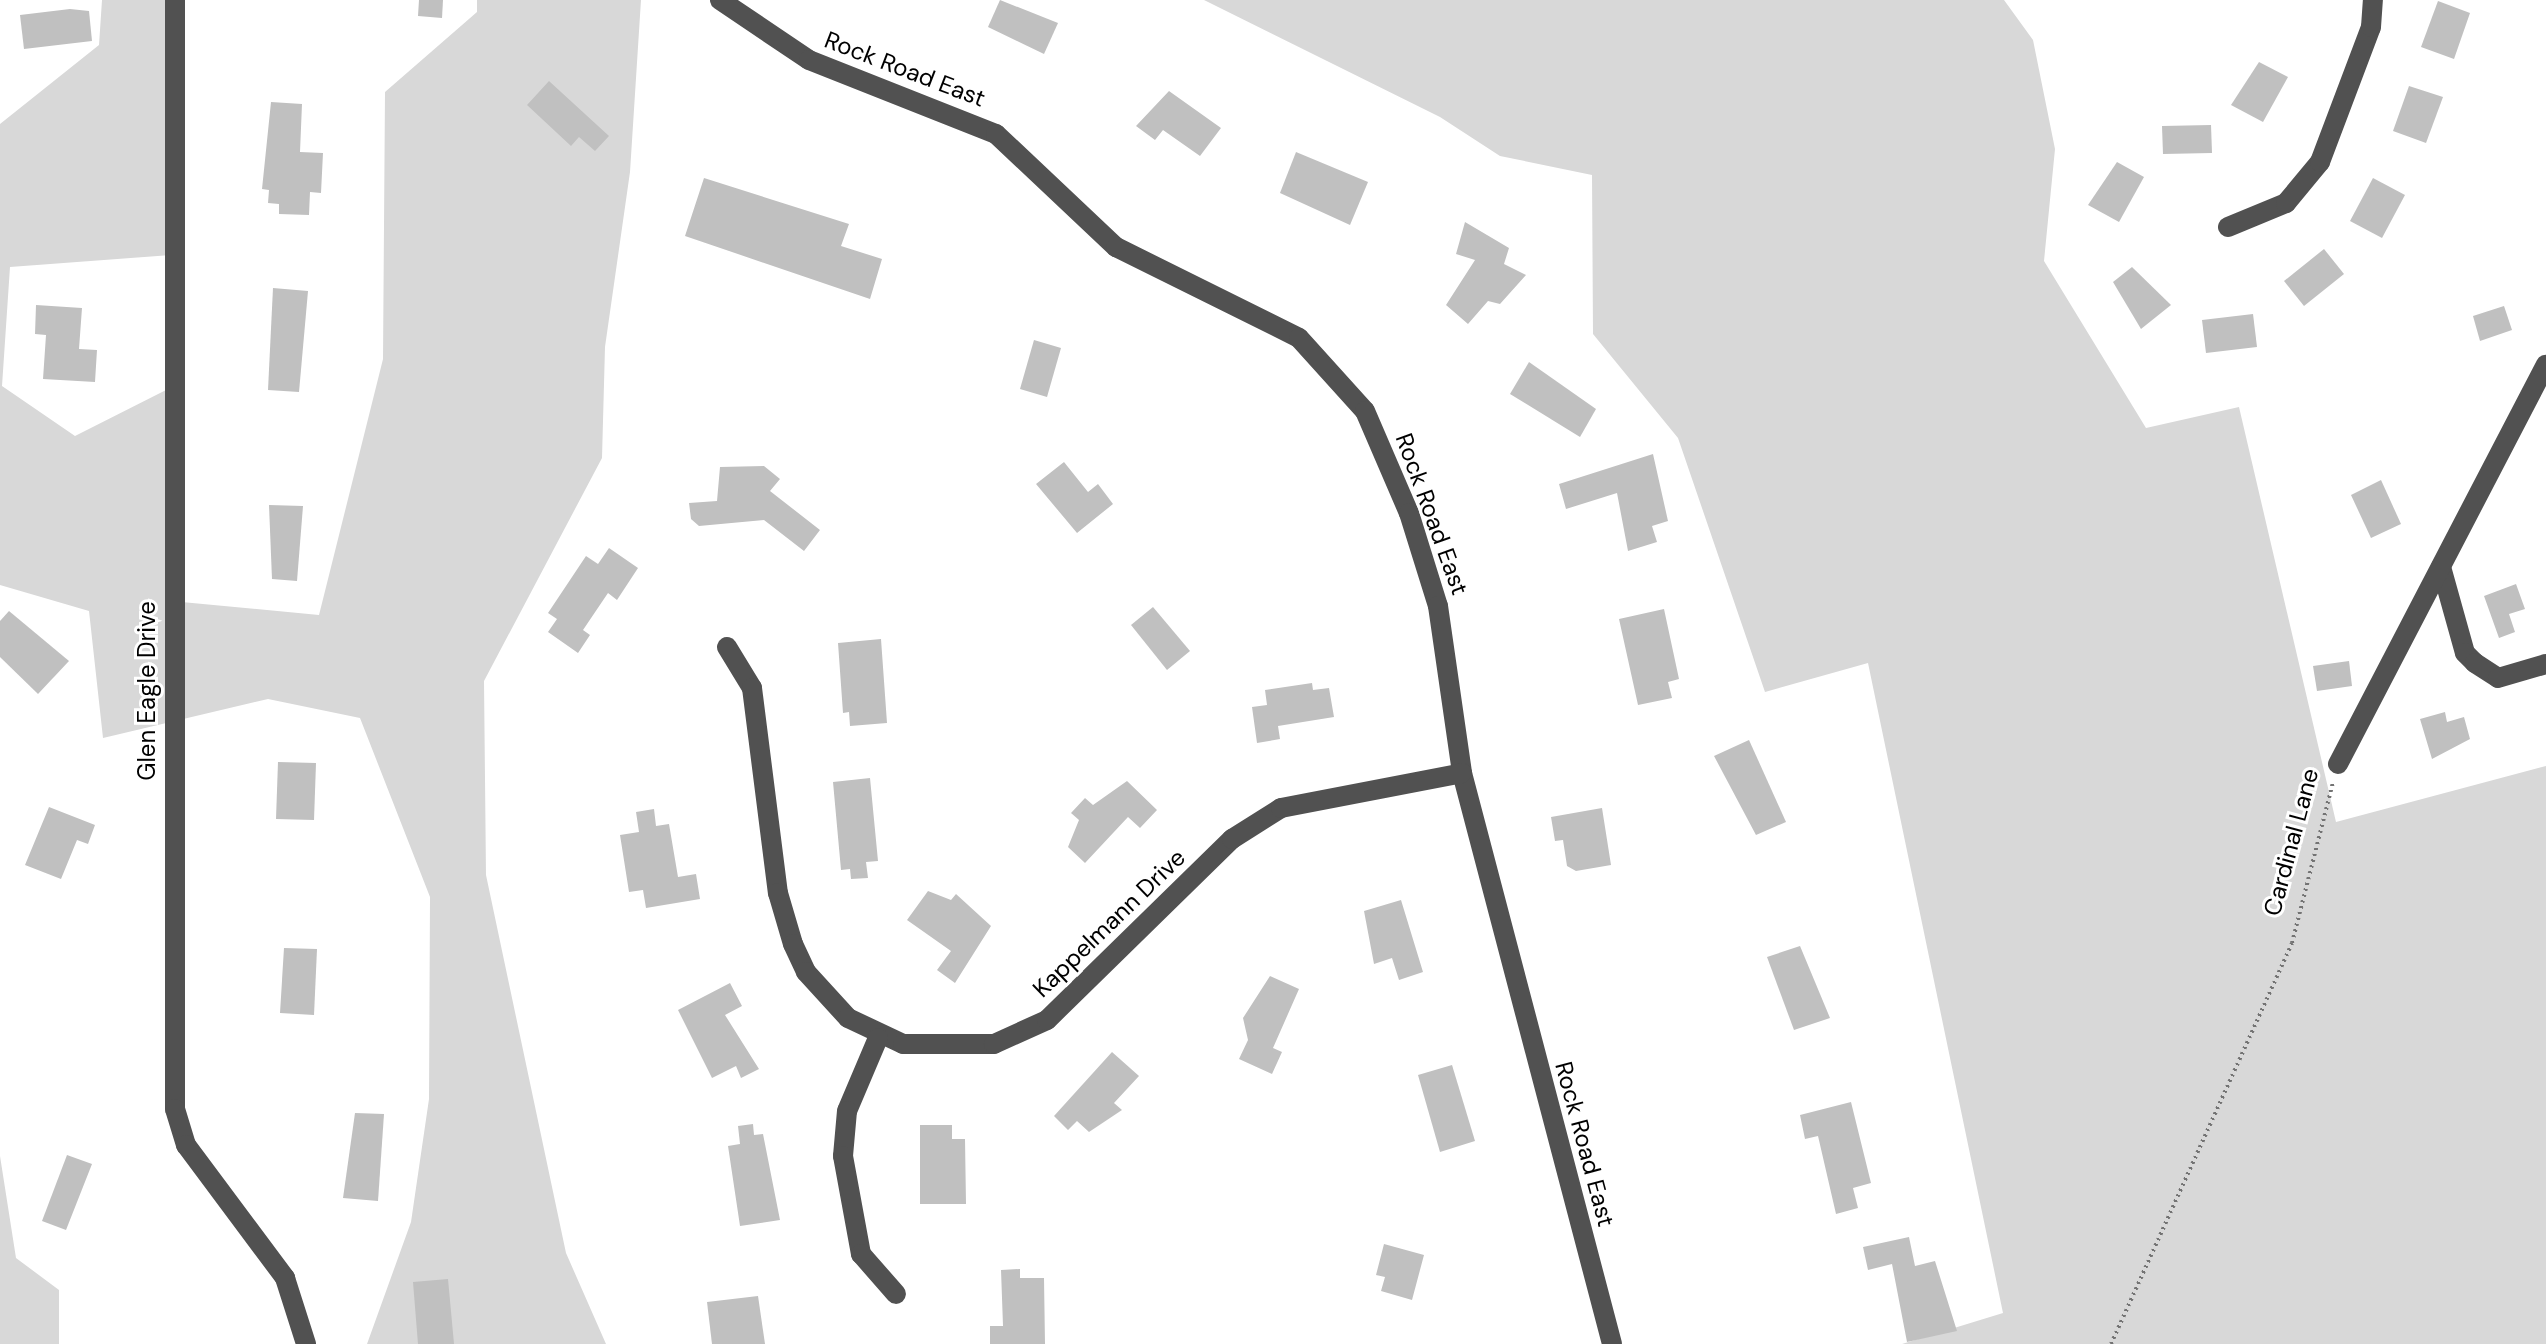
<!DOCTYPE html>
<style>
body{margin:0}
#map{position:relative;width:2546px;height:1344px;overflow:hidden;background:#fff;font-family:"DM Sans",sans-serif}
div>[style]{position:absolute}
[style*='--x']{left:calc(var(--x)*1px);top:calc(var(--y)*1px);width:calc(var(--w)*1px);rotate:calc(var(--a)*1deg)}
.green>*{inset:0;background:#d8d8d8}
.building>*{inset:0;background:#c0c0c0}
.path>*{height:4px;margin-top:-2px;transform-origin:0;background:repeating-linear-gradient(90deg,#737373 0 2px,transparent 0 6px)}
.minor>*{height:20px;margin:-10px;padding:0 10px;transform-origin:10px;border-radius:10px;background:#515151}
span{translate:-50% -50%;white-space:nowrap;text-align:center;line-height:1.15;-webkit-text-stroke:6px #fff;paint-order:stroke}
.street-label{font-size:24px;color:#000}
</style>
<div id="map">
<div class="green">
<div style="clip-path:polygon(102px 0,176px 0,171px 255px,10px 267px,2px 386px,75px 436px,172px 387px,171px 601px,319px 615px,383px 359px,385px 92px,477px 12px,477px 0,641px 0,630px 172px,605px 347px,602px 458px,484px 681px,486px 875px,566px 1253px,606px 1344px,367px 1344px,411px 1222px,429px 1099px,430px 897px,360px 718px,268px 699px,103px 738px,89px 611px,0 585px,0 124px,99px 45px)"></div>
<div style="clip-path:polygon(1204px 0,2004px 0,2033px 40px,2055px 149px,2044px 261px,2146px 428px,2239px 407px,2336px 822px,2546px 766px,2546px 1344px,1902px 1344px,2003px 1313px,1868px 663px,1765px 692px,1678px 438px,1593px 334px,1592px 175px,1500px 156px,1440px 117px)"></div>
<div style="clip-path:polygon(0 1156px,16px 1258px,59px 1290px,59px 1344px,0 1344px)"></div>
</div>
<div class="building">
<div style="clip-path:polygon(419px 0,443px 0,442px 18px,418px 16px)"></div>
<div style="clip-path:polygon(1000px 0,1058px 23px,1044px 54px,988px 27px)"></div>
<div style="clip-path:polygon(2438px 1px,2470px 13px,2454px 59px,2421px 47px)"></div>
<div style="clip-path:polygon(70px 9px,89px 11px,92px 41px,24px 49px,20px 15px)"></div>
<div style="clip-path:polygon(2259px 62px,2288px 77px,2263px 122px,2231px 105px)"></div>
<div style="clip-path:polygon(549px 81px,609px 136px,595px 151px,579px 137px,571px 146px,527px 105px)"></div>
<div style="clip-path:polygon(2409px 86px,2443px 97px,2426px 143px,2393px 131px)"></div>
<div style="clip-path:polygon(1169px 91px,1221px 128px,1200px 156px,1163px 130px,1155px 140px,1136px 126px)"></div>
<div style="clip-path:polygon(271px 102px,302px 104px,300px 152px,323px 153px,321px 193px,310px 192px,309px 215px,279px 214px,279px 204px,268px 203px,269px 190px,262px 189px)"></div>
<div style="clip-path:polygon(2211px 125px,2212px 153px,2163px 154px,2162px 126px)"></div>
<div style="clip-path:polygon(1296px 152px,1368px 182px,1350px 225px,1280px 193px)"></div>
<div style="clip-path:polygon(2117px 162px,2144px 177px,2119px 222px,2088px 205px)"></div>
<div style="clip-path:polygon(704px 178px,849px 224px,841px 246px,882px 259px,870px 299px,685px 236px)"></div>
<div style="clip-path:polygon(2373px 178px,2405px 195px,2382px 238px,2350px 221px)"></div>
<div style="clip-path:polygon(1465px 222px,1509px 248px,1504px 264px,1526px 275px,1500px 304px,1488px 301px,1468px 324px,1446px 305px,1475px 260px,1456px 254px)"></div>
<div style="clip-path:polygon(2324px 249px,2344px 274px,2304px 306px,2284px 281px)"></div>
<div style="clip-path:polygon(2132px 267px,2171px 305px,2141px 329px,2113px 282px)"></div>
<div style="clip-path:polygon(273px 288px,308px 291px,299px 392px,268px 390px)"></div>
<div style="clip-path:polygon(36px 305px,82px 308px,79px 349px,97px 350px,95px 382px,43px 379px,46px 335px,35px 334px)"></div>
<div style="clip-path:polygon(2504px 306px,2512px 330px,2480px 341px,2473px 316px)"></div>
<div style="clip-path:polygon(2253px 314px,2257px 347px,2206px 353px,2202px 320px)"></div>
<div style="clip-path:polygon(1034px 340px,1061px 348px,1047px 397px,1020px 389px)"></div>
<div style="clip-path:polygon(1529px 362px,1596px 409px,1580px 437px,1510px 394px)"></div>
<div style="clip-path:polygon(1653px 454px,1668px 521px,1652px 526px,1657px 542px,1628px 551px,1617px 493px,1566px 509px,1559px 484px)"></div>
<div style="clip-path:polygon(1064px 462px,1088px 492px,1098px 484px,1113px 504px,1077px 533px,1036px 484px)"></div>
<div style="clip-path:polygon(764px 466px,780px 479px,770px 491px,820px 530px,804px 551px,764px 520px,699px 526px,691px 519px,689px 503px,717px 501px,720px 467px)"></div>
<div style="clip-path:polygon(2381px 480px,2401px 524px,2371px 538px,2351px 495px)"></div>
<div style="clip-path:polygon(269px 505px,303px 506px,297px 581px,272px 579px)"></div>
<div style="clip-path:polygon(609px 548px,638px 568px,617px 600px,608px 593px,583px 630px,590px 635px,578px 653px,548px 632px,557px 619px,548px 613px,586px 556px,598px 564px)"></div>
<div style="clip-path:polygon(2516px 584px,2525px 609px,2509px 614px,2515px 632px,2499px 638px,2484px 596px)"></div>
<div style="clip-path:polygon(1153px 607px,1190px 651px,1167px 670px,1131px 625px)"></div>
<div style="clip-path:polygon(1664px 609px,1679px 679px,1668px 682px,1672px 698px,1638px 705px,1619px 619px)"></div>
<div style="clip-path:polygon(9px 611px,69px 661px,38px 694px,0 657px,0 621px)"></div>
<div style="clip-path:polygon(881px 639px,887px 723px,850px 726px,849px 712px,843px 713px,838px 643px)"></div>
<div style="clip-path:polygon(2349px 661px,2352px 686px,2317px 691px,2313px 666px)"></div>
<div style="clip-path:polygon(1312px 683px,1313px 690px,1329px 688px,1334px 717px,1278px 726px,1280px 739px,1257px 743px,1252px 707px,1267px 705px,1265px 690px)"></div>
<div style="clip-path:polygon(2445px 712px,2447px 722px,2464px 717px,2470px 739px,2432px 759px,2420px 719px)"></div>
<div style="clip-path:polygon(1749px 740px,1786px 822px,1756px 835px,1714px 756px)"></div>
<div style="clip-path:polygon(278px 762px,316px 763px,314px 820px,276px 819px)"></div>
<div style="clip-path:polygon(870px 778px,878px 861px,866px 862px,868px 878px,851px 879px,850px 869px,841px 870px,833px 782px)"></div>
<div style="clip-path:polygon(1127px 781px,1157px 810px,1140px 828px,1128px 817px,1085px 863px,1068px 847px,1079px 820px,1071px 813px,1085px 798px,1093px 805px)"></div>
<div style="clip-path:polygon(49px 807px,95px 825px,88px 844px,77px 840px,61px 879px,25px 865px)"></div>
<div style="clip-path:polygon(1602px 808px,1611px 865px,1576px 871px,1567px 866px,1563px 840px,1555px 841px,1551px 817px)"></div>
<div style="clip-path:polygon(654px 809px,656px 826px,669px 824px,678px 877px,696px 874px,700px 899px,646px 908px,643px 890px,629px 892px,620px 835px,639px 832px,636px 812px)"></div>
<div style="clip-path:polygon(928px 891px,951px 900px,956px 894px,991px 926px,955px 983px,937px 970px,951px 951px,907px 920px)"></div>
<div style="clip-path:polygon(1401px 900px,1423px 972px,1399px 980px,1392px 958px,1374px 964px,1364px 911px)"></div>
<div style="clip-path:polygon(1800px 946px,1830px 1018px,1794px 1030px,1767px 957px)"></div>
<div style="clip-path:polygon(284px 948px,317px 949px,314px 1015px,280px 1013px)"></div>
<div style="clip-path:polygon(1270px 976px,1299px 989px,1273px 1048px,1282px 1052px,1272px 1074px,1239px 1059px,1248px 1040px,1243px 1018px)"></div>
<div style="clip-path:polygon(730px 983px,742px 1006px,725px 1015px,759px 1069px,741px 1078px,736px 1066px,712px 1078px,678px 1010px)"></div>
<div style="clip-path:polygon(1112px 1052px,1139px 1076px,1114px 1103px,1122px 1110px,1089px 1132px,1077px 1121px,1068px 1130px,1054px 1116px)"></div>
<div style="clip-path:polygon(1452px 1065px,1475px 1141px,1440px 1152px,1418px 1075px)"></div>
<div style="clip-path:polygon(1851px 1102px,1871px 1183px,1853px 1188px,1858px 1208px,1836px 1214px,1818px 1136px,1805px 1139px,1800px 1115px)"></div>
<div style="clip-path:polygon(355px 1113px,384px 1114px,378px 1201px,343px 1198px)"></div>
<div style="clip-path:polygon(753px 1124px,754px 1135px,763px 1134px,780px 1220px,740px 1226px,728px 1146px,740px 1144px,738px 1126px)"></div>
<div style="clip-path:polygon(920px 1125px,952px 1125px,952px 1139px,965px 1139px,966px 1204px,920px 1204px)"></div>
<div style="clip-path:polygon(67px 1155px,92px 1164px,66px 1230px,42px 1221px)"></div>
<div style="clip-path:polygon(1909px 1237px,1915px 1266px,1935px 1261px,1957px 1331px,1907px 1342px,1892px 1264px,1868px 1270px,1863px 1247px)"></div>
<div style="clip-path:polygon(1384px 1244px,1424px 1255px,1412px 1300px,1381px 1291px,1385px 1277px,1376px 1275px)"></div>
<div style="clip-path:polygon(1020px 1269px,1020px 1278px,1044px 1278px,1045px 1344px,990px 1344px,990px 1326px,1003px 1326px,1001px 1270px)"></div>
<div style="clip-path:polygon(448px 1279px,454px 1344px,418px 1344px,413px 1282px)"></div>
<div style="clip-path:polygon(758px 1296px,765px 1344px,712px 1344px,707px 1302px)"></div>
</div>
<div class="path">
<div style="--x:2111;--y:1344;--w:440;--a:-65.7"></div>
<div style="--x:2292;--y:943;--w:166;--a:-75.7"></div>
</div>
<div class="minor">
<div style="--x:175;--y:0;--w:1109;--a:90"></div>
<div style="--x:175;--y:1109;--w:38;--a:73"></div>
<div style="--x:186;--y:1145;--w:166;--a:53.3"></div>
<div style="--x:285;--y:1278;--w:69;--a:72.3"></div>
<div style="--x:720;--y:0;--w:107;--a:34"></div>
<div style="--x:809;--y:60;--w:201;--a:21.6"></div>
<div style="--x:996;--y:134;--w:165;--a:43.3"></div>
<div style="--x:1116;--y:247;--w:204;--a:26.4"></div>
<div style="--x:1299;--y:338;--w:98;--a:47.9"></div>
<div style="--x:1365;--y:411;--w:111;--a:66.7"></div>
<div style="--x:1409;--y:513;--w:97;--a:72.7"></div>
<div style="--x:1438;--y:606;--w:169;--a:81.8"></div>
<div style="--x:1462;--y:773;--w:590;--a:75.28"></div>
<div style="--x:2228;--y:227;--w:63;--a:-22.5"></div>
<div style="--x:2286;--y:203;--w:53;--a:-50.3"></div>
<div style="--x:2320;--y:162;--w:144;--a:-69.3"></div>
<div style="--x:2371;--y:27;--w:27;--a:-86"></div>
<div style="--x:2441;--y:567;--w:89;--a:74.4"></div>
<div style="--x:2465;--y:653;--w:14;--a:45"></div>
<div style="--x:2475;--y:663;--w:27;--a:33"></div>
<div style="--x:2498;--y:678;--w:50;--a:-16.3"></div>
<div style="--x:727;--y:647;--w:48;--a:58.6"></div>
<div style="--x:752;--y:688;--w:207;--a:82.8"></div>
<div style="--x:778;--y:893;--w:53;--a:73.6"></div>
<div style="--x:793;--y:944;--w:31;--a:65"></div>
<div style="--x:806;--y:972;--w:62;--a:47.6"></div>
<div style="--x:848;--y:1018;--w:61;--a:25.3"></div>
<div style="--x:903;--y:1044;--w:91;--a:0"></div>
<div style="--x:994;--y:1044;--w:58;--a:-24.4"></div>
<div style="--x:1047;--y:1020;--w:259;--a:-44.4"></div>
<div style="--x:1232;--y:839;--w:58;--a:-32.3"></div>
<div style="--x:1281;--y:808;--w:184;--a:-10.9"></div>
<div style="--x:2338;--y:764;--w:450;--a:-62.5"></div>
<div style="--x:878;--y:1038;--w:79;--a:113"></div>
<div style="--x:847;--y:1111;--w:45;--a:95.1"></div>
<div style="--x:843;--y:1156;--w:100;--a:79.6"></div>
<div style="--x:861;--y:1254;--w:53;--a:48.8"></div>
</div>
<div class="street-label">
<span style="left:905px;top:69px;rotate:21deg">Rock Road East</span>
<span style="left:1432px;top:514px;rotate:70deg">Rock Road East</span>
<span style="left:147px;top:691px;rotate:-90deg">Glen Eagle Drive</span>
<span style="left:2291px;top:842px;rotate:-75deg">Cardinal Lane</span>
<span style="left:1109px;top:923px;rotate:-44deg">Kappelmann Drive</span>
<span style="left:1585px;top:1144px;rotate:75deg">Rock Road East</span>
</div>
</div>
